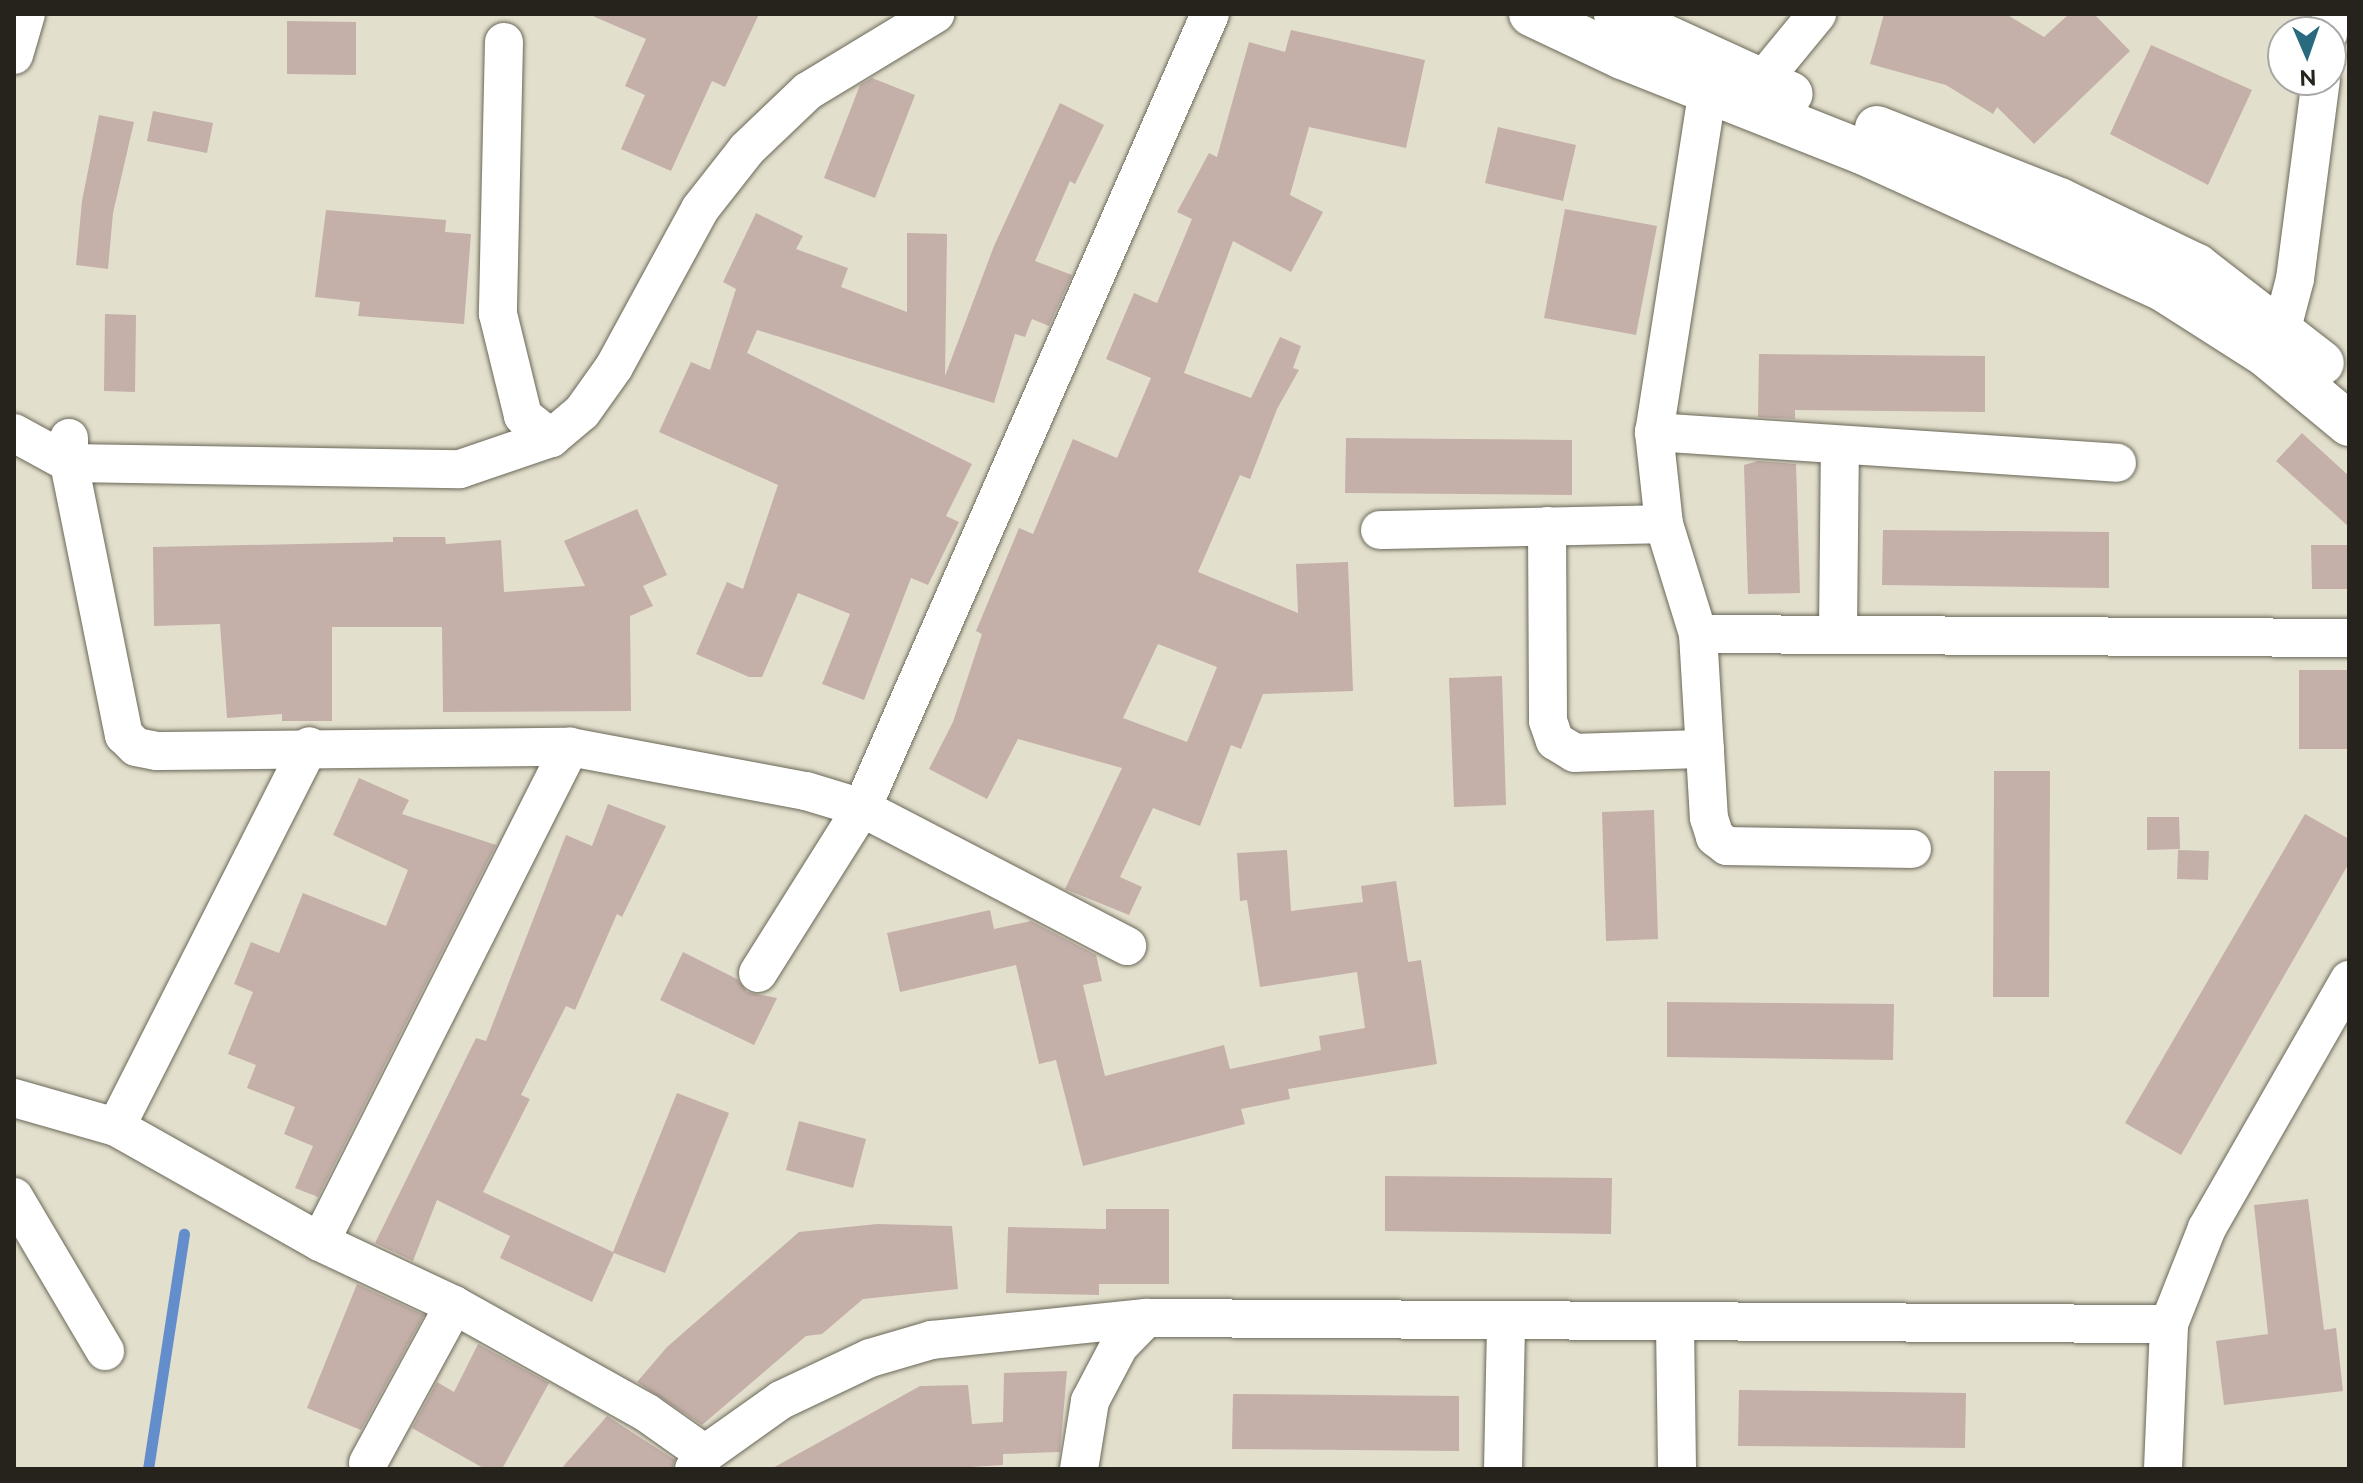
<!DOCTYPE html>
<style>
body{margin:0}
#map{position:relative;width:2363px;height:1483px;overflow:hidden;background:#e3dfcd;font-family:Raleway,sans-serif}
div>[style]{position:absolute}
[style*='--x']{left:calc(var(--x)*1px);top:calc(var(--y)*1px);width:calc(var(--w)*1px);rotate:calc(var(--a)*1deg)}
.stream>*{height:11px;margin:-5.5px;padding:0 5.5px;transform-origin:5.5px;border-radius:5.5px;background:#648dcc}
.building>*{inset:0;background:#c4b0a9}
.roads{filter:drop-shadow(0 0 2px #6b6858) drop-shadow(0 0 2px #6b6858)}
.street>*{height:38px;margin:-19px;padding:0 19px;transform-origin:19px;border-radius:19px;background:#fff}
.secondary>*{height:44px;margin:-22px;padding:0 22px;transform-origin:22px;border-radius:22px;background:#fff}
span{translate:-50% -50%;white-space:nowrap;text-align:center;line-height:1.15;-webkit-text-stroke:7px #fff;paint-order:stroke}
.frame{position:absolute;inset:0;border:16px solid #25231c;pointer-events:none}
.north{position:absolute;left:2267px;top:16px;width:80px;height:80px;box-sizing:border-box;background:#fff;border:2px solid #a8a7a4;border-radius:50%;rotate:178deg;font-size:22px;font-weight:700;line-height:32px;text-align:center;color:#25231c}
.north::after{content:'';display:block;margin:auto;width:28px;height:36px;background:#2a6a7e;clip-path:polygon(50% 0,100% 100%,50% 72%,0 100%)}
</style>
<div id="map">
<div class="stream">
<div style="--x:148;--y:1469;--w:238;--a:-81.3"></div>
</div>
<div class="building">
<div style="clip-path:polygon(588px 14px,759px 14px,725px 87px,712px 81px,671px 171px,621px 149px,645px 95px,625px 86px,646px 39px)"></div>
<div style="clip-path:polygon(1884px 14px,2006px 14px,2044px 37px,2069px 14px,2094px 14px,2130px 51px,2034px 144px,1997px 107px,1993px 114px,1946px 85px,1870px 64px)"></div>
<div style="clip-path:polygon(287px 21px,356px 22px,356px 75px,287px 74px)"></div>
<div style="clip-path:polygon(evenodd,1291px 30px,1425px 60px,1406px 148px,1309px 127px,1290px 195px,1323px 212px,1291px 272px,1233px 241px,1184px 373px,1251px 398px,1280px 337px,1301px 346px,1293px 368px,1299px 370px,1277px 409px,1250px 479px,1240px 475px,1198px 572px,1298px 613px,1296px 564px,1348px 562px,1353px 691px,1263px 694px,1241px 749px,1231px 745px,1200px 826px,1153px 808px,1120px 877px,1142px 887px,1129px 915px,1065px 889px,1122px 768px,1018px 739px,987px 799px,929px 769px,953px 722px,982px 634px,976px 631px,1019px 528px,1033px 534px,1073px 439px,1117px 458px,1151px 378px,1106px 359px,1134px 293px,1157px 303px,1192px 219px,1177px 212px,1209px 153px,1217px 157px,1249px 42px,1285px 52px,1291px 30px,1158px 644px,1217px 667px,1187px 742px,1123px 718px,1158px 644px)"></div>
<div style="clip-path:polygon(2151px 45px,2252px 90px,2208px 185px,2110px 134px)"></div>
<div style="clip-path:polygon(872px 78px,915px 95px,875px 198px,824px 178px,860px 85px)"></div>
<div style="clip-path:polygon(1060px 103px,1104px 125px,1075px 184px,1070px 181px,1035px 261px,1072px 275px,1049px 326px,1032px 319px,1025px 337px,1015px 334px,994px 403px,757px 330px,747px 353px,972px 464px,946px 516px,959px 522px,928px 585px,911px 578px,864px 700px,822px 684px,850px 614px,798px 593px,762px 677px,749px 677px,696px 654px,727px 582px,743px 589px,778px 485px,659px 432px,691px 362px,710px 370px,736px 289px,723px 282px,756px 213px,803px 236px,796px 249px,848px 268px,841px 287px,907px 312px,907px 233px,947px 234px,945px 376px,994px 246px)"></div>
<div style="clip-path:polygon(153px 111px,213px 123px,207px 153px,147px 141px)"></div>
<div style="clip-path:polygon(99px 115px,134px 122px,113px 213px,108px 269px,76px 265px,82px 201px)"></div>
<div style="clip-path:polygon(1498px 127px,1576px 145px,1563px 201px,1485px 183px)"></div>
<div style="clip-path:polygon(1565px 209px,1657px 226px,1636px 335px,1544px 318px)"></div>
<div style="clip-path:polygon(326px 210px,446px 220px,445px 232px,471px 234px,464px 324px,358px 316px,360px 302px,315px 297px)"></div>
<div style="clip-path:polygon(105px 314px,136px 315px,135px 392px,104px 391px)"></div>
<div style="clip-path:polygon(1759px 354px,1985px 356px,1985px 412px,1795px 410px,1795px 419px,1758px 417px)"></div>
<div style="clip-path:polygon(2302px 433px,2349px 476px,2349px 527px,2276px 461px)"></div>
<div style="clip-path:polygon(1346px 438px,1572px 440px,1572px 495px,1345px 493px)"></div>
<div style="clip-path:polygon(1758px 461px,1796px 464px,1800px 593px,1748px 594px,1744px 465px)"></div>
<div style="clip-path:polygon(637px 509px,667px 575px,643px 586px,653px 606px,630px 616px,631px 711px,443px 712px,442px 627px,332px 627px,332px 721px,282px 721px,282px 714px,227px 718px,220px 624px,154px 626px,153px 547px,393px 542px,393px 537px,445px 537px,446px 544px,501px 540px,504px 592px,585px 586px,564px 541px)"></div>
<div style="clip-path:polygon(1883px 530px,2109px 532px,2109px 588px,1882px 585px)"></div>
<div style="clip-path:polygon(2311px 545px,2349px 545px,2349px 589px,2312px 589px)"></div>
<div style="clip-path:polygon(2299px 670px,2349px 670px,2349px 749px,2299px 749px)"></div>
<div style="clip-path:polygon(1502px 676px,1506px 805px,1454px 807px,1449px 678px)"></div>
<div style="clip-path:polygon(1994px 771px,2050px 771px,2049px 997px,1993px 997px)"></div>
<div style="clip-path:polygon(359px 778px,409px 800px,402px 814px,496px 845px,318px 1197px,295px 1188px,313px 1146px,284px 1134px,295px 1107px,247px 1088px,256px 1065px,228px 1054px,253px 992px,234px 984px,251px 942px,279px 953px,303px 893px,386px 926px,408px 870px,333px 835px)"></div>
<div style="clip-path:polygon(608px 804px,666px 826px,622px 917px,617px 914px,575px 1010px,566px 1006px,521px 1095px,530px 1099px,483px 1192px,613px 1252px,677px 1093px,729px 1113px,665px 1273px,614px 1253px,592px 1302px,500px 1258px,510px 1236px,437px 1200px,413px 1261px,375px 1243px,476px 1038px,486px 1041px,566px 835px,592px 846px)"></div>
<div style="clip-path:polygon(1654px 810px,1658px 939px,1606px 941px,1602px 812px)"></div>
<div style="clip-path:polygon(2305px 814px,2349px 839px,2349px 863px,2181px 1155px,2125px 1123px)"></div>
<div style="clip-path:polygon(2147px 817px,2179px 817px,2180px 849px,2147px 850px)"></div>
<div style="clip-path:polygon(1287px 850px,1291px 911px,1363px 902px,1361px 886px,1396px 881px,1408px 962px,1421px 960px,1437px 1064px,1288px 1089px,1290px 1099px,1241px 1109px,1245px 1124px,1083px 1166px,1056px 1060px,1039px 1064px,1016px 965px,900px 992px,887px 933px,990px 910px,994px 929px,1031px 921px,1096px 955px,1102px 981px,1083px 985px,1105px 1076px,1224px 1045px,1230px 1069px,1321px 1050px,1319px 1036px,1365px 1028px,1357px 972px,1260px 987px,1247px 900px,1240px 901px,1237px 853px)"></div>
<div style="clip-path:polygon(2178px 850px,2209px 851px,2208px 880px,2177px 879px)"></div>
<div style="clip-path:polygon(683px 952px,737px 979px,747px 992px,777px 998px,754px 1045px,660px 1000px)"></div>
<div style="clip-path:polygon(1667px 1002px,1894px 1004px,1893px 1060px,1667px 1057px)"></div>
<div style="clip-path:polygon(799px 1121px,866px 1139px,853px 1188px,786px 1170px)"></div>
<div style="clip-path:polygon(1385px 1176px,1612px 1178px,1611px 1234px,1385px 1231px)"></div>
<div style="clip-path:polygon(2308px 1199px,2324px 1330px,2336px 1328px,2343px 1391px,2224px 1405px,2216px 1341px,2268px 1334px,2254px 1205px)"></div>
<div style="clip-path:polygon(1106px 1209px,1169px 1209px,1169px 1284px,1099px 1284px,1099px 1295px,1006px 1293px,1008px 1227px,1106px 1229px)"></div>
<div style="clip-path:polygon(877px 1224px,952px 1226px,958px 1289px,863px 1299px,822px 1334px,806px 1336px,702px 1425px,637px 1382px,667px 1347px,799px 1232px)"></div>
<div style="clip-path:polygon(357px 1284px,424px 1315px,361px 1430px,307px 1408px)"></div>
<div style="clip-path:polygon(478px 1344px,549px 1383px,502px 1469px,485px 1469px,412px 1428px,437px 1382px,454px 1392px)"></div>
<div style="clip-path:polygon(1067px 1371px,1060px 1452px,1003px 1454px,1003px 1465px,939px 1469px,771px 1469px,920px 1386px,968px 1385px,972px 1424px,1003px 1422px,1004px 1373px)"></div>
<div style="clip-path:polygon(1739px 1390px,1966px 1393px,1965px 1448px,1738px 1446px)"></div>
<div style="clip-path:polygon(1233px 1394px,1459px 1396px,1459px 1451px,1232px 1449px)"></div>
<div style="clip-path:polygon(607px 1416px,675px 1460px,672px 1469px,561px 1469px)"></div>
</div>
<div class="roads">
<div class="street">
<div style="--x:2329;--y:32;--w:18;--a:-84"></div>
<div style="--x:504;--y:42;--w:272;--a:91.3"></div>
<div style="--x:498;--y:314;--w:105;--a:76.2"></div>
<div style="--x:523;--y:416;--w:36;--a:38"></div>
<div style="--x:14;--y:55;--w:43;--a:-73.7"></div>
<div style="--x:1712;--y:63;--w:374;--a:98.9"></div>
<div style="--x:1654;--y:432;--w:93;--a:83.8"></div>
<div style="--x:1664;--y:524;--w:115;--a:72.8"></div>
<div style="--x:1698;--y:634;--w:184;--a:86.6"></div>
<div style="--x:1709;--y:818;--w:20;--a:72"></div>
<div style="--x:1715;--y:837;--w:15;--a:37"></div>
<div style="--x:1727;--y:846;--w:185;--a:0.9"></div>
<div style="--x:1762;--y:81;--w:87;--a:-50.6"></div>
<div style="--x:2268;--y:353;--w:25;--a:-58"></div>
<div style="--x:2281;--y:332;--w:55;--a:-75.2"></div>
<div style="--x:2295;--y:279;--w:201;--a:-82.6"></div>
<div style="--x:1654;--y:432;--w:464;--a:3.8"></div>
<div style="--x:14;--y:433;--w:63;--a:28.6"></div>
<div style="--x:69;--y:463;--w:391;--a:0.9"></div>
<div style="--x:460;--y:469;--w:96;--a:-18.8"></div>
<div style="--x:551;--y:438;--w:40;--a:-40"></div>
<div style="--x:582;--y:412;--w:55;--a:-54.6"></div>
<div style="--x:614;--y:367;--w:180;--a:-61.4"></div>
<div style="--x:700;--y:209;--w:76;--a:-51.9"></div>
<div style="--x:747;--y:149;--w:84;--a:-43.6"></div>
<div style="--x:808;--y:91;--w:149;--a:-31.2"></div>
<div style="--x:69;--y:438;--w:25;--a:90"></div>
<div style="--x:69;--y:463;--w:278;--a:78.6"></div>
<div style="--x:124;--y:735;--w:17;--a:45"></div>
<div style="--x:136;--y:747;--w:21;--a:11"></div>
<div style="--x:157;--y:751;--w:413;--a:-0.6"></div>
<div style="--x:570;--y:747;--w:240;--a:10.6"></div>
<div style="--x:806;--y:791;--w:59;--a:16.9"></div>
<div style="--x:862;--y:808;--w:299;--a:27.5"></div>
<div style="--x:1547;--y:526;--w:195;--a:89.7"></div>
<div style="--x:1548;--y:721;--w:21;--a:71"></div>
<div style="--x:1555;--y:741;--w:23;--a:31"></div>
<div style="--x:1575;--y:753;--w:130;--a:-1.8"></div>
<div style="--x:1380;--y:530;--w:284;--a:-1.2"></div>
<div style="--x:1838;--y:631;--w:182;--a:-89.4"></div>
<div style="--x:1698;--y:634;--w:651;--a:0.35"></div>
<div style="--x:758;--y:973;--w:195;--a:-57.8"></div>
<div style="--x:862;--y:808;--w:867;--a:-66.33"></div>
<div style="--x:14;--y:1098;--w:106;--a:15.9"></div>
<div style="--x:116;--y:1127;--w:234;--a:29.4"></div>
<div style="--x:320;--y:1242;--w:148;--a:25.2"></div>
<div style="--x:454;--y:1305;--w:221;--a:29.2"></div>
<div style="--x:647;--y:1413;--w:71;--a:35.3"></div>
<div style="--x:116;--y:1127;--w:427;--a:-63.1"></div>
<div style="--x:14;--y:1197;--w:179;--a:59.4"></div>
<div style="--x:320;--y:1242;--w:555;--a:-63.2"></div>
<div style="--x:1675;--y:1324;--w:145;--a:89.2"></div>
<div style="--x:368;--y:1463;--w:180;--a:-61.4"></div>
<div style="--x:694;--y:1469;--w:19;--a:-54"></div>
<div style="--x:705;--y:1454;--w:93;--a:-35.4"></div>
<div style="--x:781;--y:1400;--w:98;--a:-25.3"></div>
<div style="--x:870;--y:1358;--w:65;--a:-16.2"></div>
<div style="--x:932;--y:1340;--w:215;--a:-5.9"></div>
<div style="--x:1079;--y:1469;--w:69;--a:-80.8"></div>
<div style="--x:1090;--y:1401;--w:62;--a:-62.2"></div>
<div style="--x:1119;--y:1346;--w:39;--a:-46"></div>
<div style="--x:1146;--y:1318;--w:1023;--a:0.34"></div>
<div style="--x:1503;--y:1469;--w:147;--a:-88.8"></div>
<div style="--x:2163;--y:1469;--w:145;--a:-87.6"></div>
<div style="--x:2169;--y:1324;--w:103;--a:-68.4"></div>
<div style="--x:2207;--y:1228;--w:286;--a:-60.2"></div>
</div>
<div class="secondary">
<div style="--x:1531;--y:14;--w:101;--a:25.3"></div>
<div style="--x:1622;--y:57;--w:258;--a:21.6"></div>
<div style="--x:1862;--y:152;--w:328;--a:24.5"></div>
<div style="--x:2161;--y:288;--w:125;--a:32.5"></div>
<div style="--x:2266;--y:355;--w:108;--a:39.7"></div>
<div style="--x:1616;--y:14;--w:192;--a:24.6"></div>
<div style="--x:1877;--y:128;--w:197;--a:21.5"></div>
<div style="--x:2060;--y:200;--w:152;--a:25.7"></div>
<div style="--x:2197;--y:266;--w:158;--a:37.8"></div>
</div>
</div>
<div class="frame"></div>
<div class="north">N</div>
</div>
